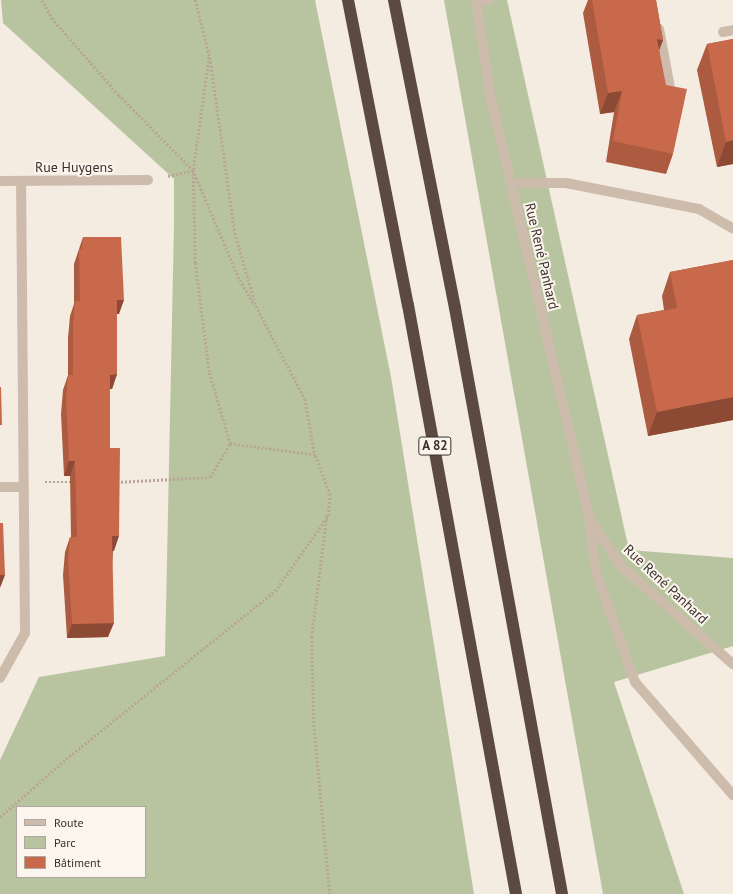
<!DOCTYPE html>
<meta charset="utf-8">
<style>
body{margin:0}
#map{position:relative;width:733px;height:894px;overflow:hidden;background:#f4ebe1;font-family:"PT Sans",sans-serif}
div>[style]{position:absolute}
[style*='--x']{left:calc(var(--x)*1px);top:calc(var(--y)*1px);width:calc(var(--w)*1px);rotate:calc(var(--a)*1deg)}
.green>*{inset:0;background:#b8c4a0}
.path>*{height:2.5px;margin-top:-1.25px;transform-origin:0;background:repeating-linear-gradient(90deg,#b9a596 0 2px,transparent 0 4px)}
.service>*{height:10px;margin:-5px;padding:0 5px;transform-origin:5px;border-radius:5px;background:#cdbbac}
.minor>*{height:10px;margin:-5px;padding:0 5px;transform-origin:5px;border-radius:5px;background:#cdbbac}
.motorway>*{height:12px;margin:-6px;padding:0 6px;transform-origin:6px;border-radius:6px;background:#5c4a42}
.wall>*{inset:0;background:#ac5a40}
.shaded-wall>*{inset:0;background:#8c4a34}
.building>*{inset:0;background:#c8694b}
span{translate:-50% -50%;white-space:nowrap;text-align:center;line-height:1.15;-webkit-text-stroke:4px #fbf5ee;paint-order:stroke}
.shield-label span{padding:1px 3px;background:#fbf5ee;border:1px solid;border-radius:3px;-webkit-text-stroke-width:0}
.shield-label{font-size:13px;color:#3b302b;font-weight:700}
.street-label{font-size:14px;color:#3b302b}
.legend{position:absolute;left:16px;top:806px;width:130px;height:72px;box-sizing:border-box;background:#fbf5ee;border:1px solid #aea6a0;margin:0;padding:5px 7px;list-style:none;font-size:12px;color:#3b302b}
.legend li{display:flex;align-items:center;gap:8px;height:20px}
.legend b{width:20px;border:1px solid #aea6a0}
</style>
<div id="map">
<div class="green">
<div style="clip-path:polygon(evenodd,1px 0,315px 0,391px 377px,474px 894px,0 894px,0 760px,39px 677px,165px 656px,174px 225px,174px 179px,3px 23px,1px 0,17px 807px,145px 807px,145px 877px,17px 877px,17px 807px)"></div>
<div style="clip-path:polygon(444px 0,507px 0,629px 550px,733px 558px,733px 646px,614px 682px,684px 894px,603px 894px)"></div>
</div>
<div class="path">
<div style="--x:42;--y:0;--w:21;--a:61"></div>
<div style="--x:52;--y:18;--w:102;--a:49"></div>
<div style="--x:119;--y:95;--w:105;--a:45.4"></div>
<div style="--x:193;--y:170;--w:120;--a:66.9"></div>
<div style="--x:240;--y:280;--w:28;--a:60"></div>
<div style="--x:210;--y:58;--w:177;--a:81.9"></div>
<div style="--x:235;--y:233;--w:76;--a:74"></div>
<div style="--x:256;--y:306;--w:105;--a:62.2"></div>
<div style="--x:305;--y:399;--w:57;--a:79.9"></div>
<div style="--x:168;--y:176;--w:26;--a:-13"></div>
<div style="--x:45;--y:482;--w:27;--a:0"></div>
<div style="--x:117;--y:482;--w:93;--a:-3.1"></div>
<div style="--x:210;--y:477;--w:39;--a:-59"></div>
<div style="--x:327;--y:516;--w:122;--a:97.1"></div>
<div style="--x:312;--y:637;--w:88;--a:88.7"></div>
<div style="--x:314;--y:725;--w:170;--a:84.6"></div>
<div style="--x:0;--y:817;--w:88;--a:-41.3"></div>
<div style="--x:66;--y:759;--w:268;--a:-38.8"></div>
<div style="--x:275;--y:591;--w:92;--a:-54.8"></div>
<div style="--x:328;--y:516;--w:21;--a:-85"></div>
<div style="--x:330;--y:495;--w:43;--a:-110.6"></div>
<div style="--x:315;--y:455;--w:86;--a:-172.6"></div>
<div style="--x:230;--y:444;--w:75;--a:-106.3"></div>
<div style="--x:209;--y:372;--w:110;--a:-97.3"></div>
<div style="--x:195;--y:263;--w:93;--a:-91.2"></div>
<div style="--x:193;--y:170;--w:115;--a:-82"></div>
<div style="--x:209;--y:56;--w:58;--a:-104"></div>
</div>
<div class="service">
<div style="--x:476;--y:2;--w:13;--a:-9"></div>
<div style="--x:659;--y:29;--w:65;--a:79.4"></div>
<div style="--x:723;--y:32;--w:10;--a:-11"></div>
<div style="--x:511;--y:183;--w:55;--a:0"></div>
<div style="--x:566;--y:183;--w:136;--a:11.1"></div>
<div style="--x:699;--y:209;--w:39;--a:30"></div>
<div style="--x:606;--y:600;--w:87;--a:70.5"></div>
<div style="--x:635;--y:682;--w:150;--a:49.1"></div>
</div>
<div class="minor">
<div style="--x:476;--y:0;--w:95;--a:81.5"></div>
<div style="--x:490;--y:94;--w:434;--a:76.8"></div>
<div style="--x:589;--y:517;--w:59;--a:56.9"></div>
<div style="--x:621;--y:566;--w:149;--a:41.2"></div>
<div style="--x:0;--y:181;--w:148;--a:-0.4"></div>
<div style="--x:0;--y:487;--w:22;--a:0"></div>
<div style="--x:589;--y:519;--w:54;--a:82.6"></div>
<div style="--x:596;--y:573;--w:29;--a:70"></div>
<div style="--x:0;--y:678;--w:51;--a:-60.9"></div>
<div style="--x:25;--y:633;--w:452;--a:-90.5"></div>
</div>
<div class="motorway">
<div style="--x:348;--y:0;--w:311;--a:78.9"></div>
<div style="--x:408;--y:305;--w:599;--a:79.61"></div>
<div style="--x:394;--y:0;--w:314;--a:78.8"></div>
<div style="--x:455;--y:308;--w:596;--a:79.65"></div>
</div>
<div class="wall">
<div style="clip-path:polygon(588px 0,656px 0,663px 40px,659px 50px,673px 154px,666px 174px,606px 162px,614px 112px,600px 114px,583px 13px)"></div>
<div style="clip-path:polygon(733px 39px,733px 164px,717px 167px,697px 70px,707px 44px)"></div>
<div style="clip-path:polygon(83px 237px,119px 314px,117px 314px,117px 374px,112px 389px,110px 389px,110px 448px,114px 551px,113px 551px,108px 637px,67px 638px,63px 575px,65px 552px,70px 537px,71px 537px,70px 476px,64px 476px,61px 414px,63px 390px,68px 375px,68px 338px,70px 316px,74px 304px,74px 264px)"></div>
<div style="clip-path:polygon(733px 260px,733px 420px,648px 436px,629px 339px,637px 315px,664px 310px,662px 296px,670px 272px)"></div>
</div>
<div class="shaded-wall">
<div style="clip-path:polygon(657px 39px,663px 40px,655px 61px)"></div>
<div style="clip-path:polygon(622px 91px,614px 112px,600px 114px,608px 93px)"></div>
<div style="clip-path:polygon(733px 140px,733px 164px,717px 167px,726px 142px)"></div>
<div style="clip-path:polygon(117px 300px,124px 300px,119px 314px,112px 314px)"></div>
<div style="clip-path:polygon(117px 374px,112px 389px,105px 389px,110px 375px)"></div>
<div style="clip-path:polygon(733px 397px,733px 420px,648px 436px,657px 412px)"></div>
<div style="clip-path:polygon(69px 461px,75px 461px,70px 476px,64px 476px)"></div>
<div style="clip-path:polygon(112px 536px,119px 536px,114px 551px,107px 551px)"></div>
<div style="clip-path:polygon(0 575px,5px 575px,0 588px)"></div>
<div style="clip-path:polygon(114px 623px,108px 637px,67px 638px,72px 624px)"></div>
</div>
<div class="building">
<div style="clip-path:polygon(592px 0,656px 0,663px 40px,657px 39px,666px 85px,687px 89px,673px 154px,613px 141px,622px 91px,608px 93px)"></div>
<div style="clip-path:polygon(733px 39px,733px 140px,726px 142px,707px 44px)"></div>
<div style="clip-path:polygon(83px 237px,121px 237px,124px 300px,117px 300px,117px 374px,110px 375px,110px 448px,120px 448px,119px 536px,112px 536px,114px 623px,72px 624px,68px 560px,70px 537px,77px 537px,75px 461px,69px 461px,66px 399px,68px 375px,73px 375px,73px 324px,75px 301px,80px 301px,79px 249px,82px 249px)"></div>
<div style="clip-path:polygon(733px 260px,733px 397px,657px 412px,637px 315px,677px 308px,670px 272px)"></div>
<div style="clip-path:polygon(0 387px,1px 387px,2px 425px,0 425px)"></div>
<div style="clip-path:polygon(0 523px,3px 523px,5px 575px,0 575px)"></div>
</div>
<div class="shield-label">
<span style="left:435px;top:446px">A 82</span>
</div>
<div class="street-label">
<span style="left:74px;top:167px">Rue Huygens</span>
<span style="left:542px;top:256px;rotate:77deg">Rue René Panhard</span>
<span style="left:666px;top:584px;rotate:43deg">Rue René Panhard</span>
</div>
<ul class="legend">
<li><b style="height:5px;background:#cdbbac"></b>Route</li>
<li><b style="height:11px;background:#b8c4a0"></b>Parc</li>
<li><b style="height:11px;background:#c8694b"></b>Bâtiment</li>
</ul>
</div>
